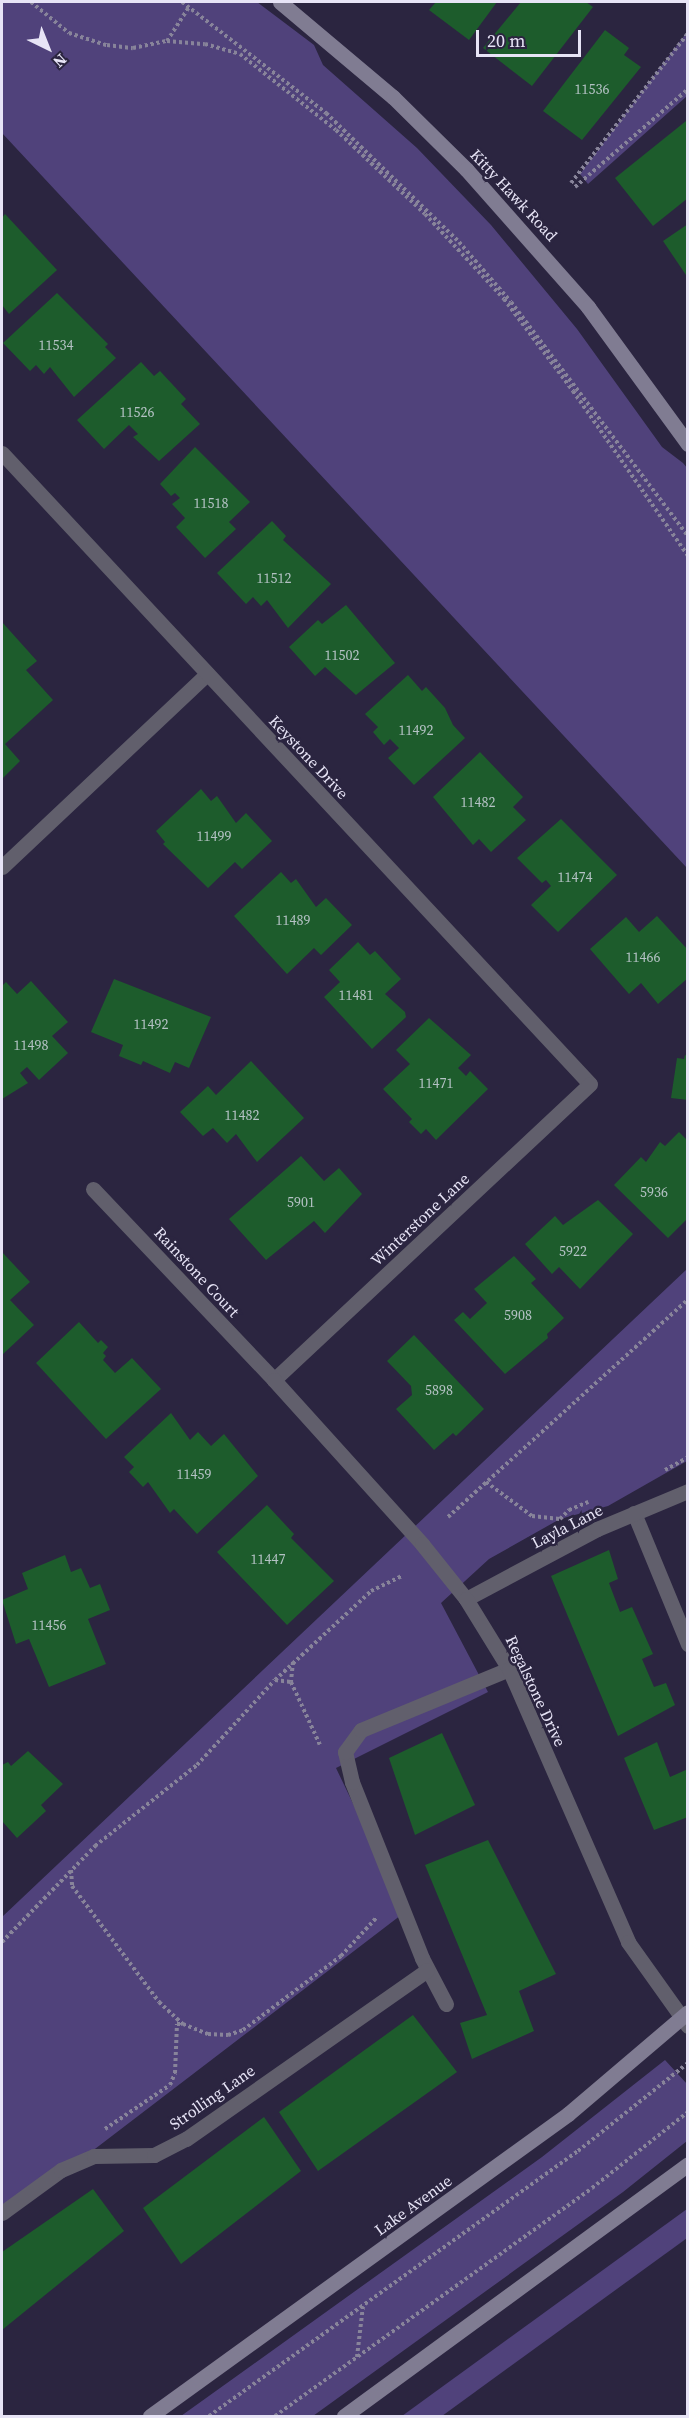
<!DOCTYPE html>
<style>
body{margin:0}
#map{position:relative;width:689px;height:2418px;overflow:hidden;background:#2b2540;font-family:"Source Serif 4",serif}
div>[style]{position:absolute}
[style*='--x']{left:calc(var(--x)*1px);top:calc(var(--y)*1px);width:calc(var(--w)*1px);rotate:calc(var(--a)*1deg)}
.green>*{inset:0;background:#50427b}
.building>*{inset:0;background:#1d5c2c}
.path>*{height:4px;margin-top:-2px;transform-origin:0;background:repeating-linear-gradient(90deg,#88849a 0 3px,transparent 0 6px)}
.lane>*{height:15px;margin:-7.5px;padding:0 7.5px;transform-origin:7.5px;border-radius:7.5px;background:#615f6c}
.street>*{height:15px;margin:-7.5px;padding:0 7.5px;transform-origin:7.5px;border-radius:7.5px;background:#615f6c}
.secondary>*{height:15px;margin:-7.5px;padding:0 7.5px;transform-origin:7.5px;border-radius:7.5px;background:#807c92}
span{translate:-50% -50%;white-space:nowrap;text-align:center;line-height:1.15;-webkit-text-stroke:5px #2b2540;paint-order:stroke}
.number-label{font-size:14px;color:#b4c2c4}
.number-label span{-webkit-text-stroke-width:0}
.street-label{font-size:16px;color:#e7e4f6}
.frame{position:absolute;inset:0;border:3px solid #e7e4f6;pointer-events:none}
.north{position:absolute;left:18px;top:18px;width:60px;height:60px;-webkit-text-stroke:4px #2b2540;paint-order:stroke;rotate:137deg;font-size:16px;font-weight:700;line-height:24px;text-align:center;color:#e7e4f6}
.north::after{content:'';display:block;margin:auto;width:21px;height:27px;background:#e7e4f6;clip-path:polygon(50% 0,100% 100%,50% 72%,0 100%)}
.scale{position:absolute;left:476px;top:30px;width:105px;height:27px;box-sizing:border-box;border:3px solid #e7e4f6;border-top:0;padding-left:8px;font-size:18px;line-height:21px;white-space:nowrap;color:#e7e4f6;-webkit-text-stroke:4px #2b2540;paint-order:stroke}
</style>
<div id="map">
<div class="green">
<div style="clip-path:polygon(2px 2px,257px 2px,314px 45px,323px 65px,417px 148px,491px 225px,577px 329px,662px 447px,683px 463px,688px 469px,687px 868px,2px 133px)"></div>
<div style="clip-path:polygon(687px 32px,687px 96px,588px 184px,580px 174px)"></div>
<div style="clip-path:polygon(687px 1269px,687px 1461px,608px 1506px,560px 1519px,489px 1559px,441px 1603px,488px 1692px,336px 1768px,405px 1912px,2px 2220px,2px 1917px)"></div>
<div style="clip-path:polygon(665px 2060px,687px 2084px,687px 2141px,623px 2192px,313px 2416px,181px 2416px,542px 2157px)"></div>
<div style="clip-path:polygon(687px 2209px,687px 2238px,683px 2241px,442px 2416px,402px 2416px)"></div>
</div>
<div class="building">
<div style="clip-path:polygon(436px 2px,497px 2px,469px 40px,429px 10px)"></div>
<div style="clip-path:polygon(521px 2px,586px 2px,593px 7px,532px 86px,483px 48px)"></div>
<div style="clip-path:polygon(605px 30px,629px 48px,624px 55px,641px 67px,582px 140px,543px 111px)"></div>
<div style="clip-path:polygon(686px 121px,688px 198px,653px 226px,615px 178px)"></div>
<div style="clip-path:polygon(5px 214px,57px 270px,9px 314px,2px 305px,2px 218px)"></div>
<div style="clip-path:polygon(688px 224px,688px 278px,663px 241px)"></div>
<div style="clip-path:polygon(57px 293px,108px 344px,105px 347px,116px 358px,74px 397px,50px 367px,44px 374px,36px 365px,30px 371px,3px 343px)"></div>
<div style="clip-path:polygon(141px 362px,154px 376px,160px 371px,186px 399px,181px 404px,200px 424px,159px 461px,133px 437px,138px 434px,129px 425px,104px 449px,77px 420px)"></div>
<div style="clip-path:polygon(195px 447px,250px 502px,229px 522px,236px 529px,205px 558px,176px 527px,185px 518px,172px 504px,180px 498px,175px 493px,171px 496px,160px 484px)"></div>
<div style="clip-path:polygon(272px 521px,286px 536px,283px 540px,331px 584px,288px 628px,267px 600px,261px 606px,253px 597px,246px 604px,217px 573px)"></div>
<div style="clip-path:polygon(346px 605px,395px 663px,356px 695px,325px 667px,315px 676px,289px 647px,318px 620px,322px 624px)"></div>
<div style="clip-path:polygon(2px 622px,37px 661px,26px 670px,53px 700px,5px 744px,20px 761px,2px 779px)"></div>
<div style="clip-path:polygon(408px 675px,422px 691px,426px 687px,445px 708px,453px 725px,465px 738px,414px 785px,388px 758px,399px 748px,390px 739px,384px 745px,373px 732px,378px 727px,365px 714px)"></div>
<div style="clip-path:polygon(480px 752px,523px 797px,513px 807px,526px 820px,491px 852px,479px 839px,473px 845px,433px 797px)"></div>
<div style="clip-path:polygon(201px 789px,211px 801px,217px 796px,236px 823px,246px 813px,272px 841px,242px 869px,235px 862px,208px 888px,163px 844px,165px 842px,156px 831px)"></div>
<div style="clip-path:polygon(561px 819px,617px 875px,558px 932px,531px 905px,551px 886px,546px 880px,542px 883px,517px 858px)"></div>
<div style="clip-path:polygon(281px 872px,291px 883px,296px 879px,316px 907px,326px 898px,352px 925px,321px 955px,314px 948px,287px 974px,234px 916px)"></div>
<div style="clip-path:polygon(657px 916px,688px 950px,688px 978px,658px 1004px,641px 983px,629px 994px,590px 949px,626px 917px,639px 932px)"></div>
<div style="clip-path:polygon(358px 942px,370px 955px,375px 951px,401px 979px,385px 994px,405px 1012px,406px 1017px,372px 1049px,324px 997px,340px 982px,329px 970px)"></div>
<div style="clip-path:polygon(114px 979px,211px 1017px,189px 1068px,175px 1062px,170px 1073px,143px 1061px,141px 1065px,119px 1056px,123px 1045px,91px 1032px)"></div>
<div style="clip-path:polygon(31px 981px,68px 1022px,52px 1036px,68px 1053px,39px 1080px,27px 1067px,20px 1073px,28px 1083px,2px 1099px,2px 986px,6px 982px,17px 994px)"></div>
<div style="clip-path:polygon(429px 1018px,471px 1055px,458px 1068px,466px 1076px,470px 1071px,488px 1089px,436px 1140px,426px 1129px,421px 1134px,409px 1122px,412px 1119px,383px 1089px,410px 1064px,396px 1050px)"></div>
<div style="clip-path:polygon(685px 1055px,688px 1056px,688px 1100px,671px 1098px,677px 1058px,684px 1059px)"></div>
<div style="clip-path:polygon(251px 1061px,304px 1118px,257px 1162px,236px 1134px,227px 1143px,213px 1128px,203px 1136px,180px 1112px,208px 1086px,216px 1095px)"></div>
<div style="clip-path:polygon(679px 1132px,688px 1141px,688px 1218px,668px 1238px,614px 1185px,641px 1157px,646px 1162px,660px 1142px,665px 1146px)"></div>
<div style="clip-path:polygon(301px 1156px,324px 1181px,339px 1168px,362px 1194px,325px 1233px,314px 1221px,266px 1260px,229px 1219px)"></div>
<div style="clip-path:polygon(598px 1200px,633px 1234px,580px 1289px,559px 1267px,552px 1274px,525px 1244px,555px 1216px,563px 1225px)"></div>
<div style="clip-path:polygon(2px 1252px,30px 1282px,10px 1300px,34px 1325px,2px 1355px)"></div>
<div style="clip-path:polygon(514px 1256px,536px 1279px,531px 1283px,564px 1318px,547px 1334px,548px 1338px,505px 1374px,454px 1320px,463px 1312px,470px 1319px,487px 1303px,474px 1289px)"></div>
<div style="clip-path:polygon(79px 1322px,98px 1343px,101px 1340px,108px 1347px,103px 1353px,106px 1356px,103px 1360px,115px 1373px,132px 1358px,161px 1389px,106px 1439px,36px 1363px)"></div>
<div style="clip-path:polygon(414px 1335px,484px 1409px,456px 1436px,453px 1433px,434px 1450px,396px 1409px,412px 1395px,411px 1386px,387px 1361px)"></div>
<div style="clip-path:polygon(171px 1413px,190px 1440px,198px 1432px,211px 1446px,224px 1434px,258px 1476px,197px 1534px,174px 1509px,170px 1513px,148px 1482px,143px 1487px,129px 1472px,134px 1467px,124px 1457px)"></div>
<div style="clip-path:polygon(267px 1505px,294px 1534px,291px 1538px,334px 1581px,287px 1625px,217px 1552px)"></div>
<div style="clip-path:polygon(609px 1550px,618px 1579px,609px 1583px,620px 1612px,632px 1607px,653px 1654px,642px 1659px,654px 1687px,666px 1683px,675px 1705px,618px 1736px,551px 1576px)"></div>
<div style="clip-path:polygon(65px 1555px,71px 1572px,81px 1568px,90px 1588px,100px 1584px,110px 1610px,88px 1619px,106px 1664px,49px 1687px,29px 1639px,16px 1644px,2px 1600px,28px 1589px,22px 1573px)"></div>
<div style="clip-path:polygon(442px 1733px,475px 1805px,415px 1835px,389px 1758px)"></div>
<div style="clip-path:polygon(657px 1742px,670px 1777px,688px 1769px,688px 1817px,654px 1830px,624px 1758px)"></div>
<div style="clip-path:polygon(28px 1751px,63px 1784px,41px 1805px,46px 1811px,17px 1838px,2px 1821px,2px 1765px,8px 1762px,11px 1766px)"></div>
<div style="clip-path:polygon(488px 1840px,556px 1974px,519px 1991px,534px 2031px,472px 2059px,460px 2023px,487px 2015px,425px 1865px)"></div>
<div style="clip-path:polygon(413px 2015px,457px 2072px,318px 2171px,279px 2112px)"></div>
<div style="clip-path:polygon(264px 2117px,301px 2171px,181px 2264px,143px 2208px)"></div>
<div style="clip-path:polygon(93px 2189px,124px 2231px,2px 2330px,2px 2252px)"></div>
</div>
<div class="path">
<div style="--x:31;--y:2;--w:49;--a:39.2"></div>
<div style="--x:69;--y:33;--w:40;--a:18"></div>
<div style="--x:107;--y:45;--w:26;--a:7"></div>
<div style="--x:133;--y:48;--w:35;--a:-12"></div>
<div style="--x:167;--y:41;--w:38;--a:5"></div>
<div style="--x:205;--y:44;--w:36;--a:16"></div>
<div style="--x:240;--y:54;--w:122;--a:38.4"></div>
<div style="--x:336;--y:130;--w:122;--a:43.3"></div>
<div style="--x:425;--y:214;--w:116;--a:47.1"></div>
<div style="--x:504;--y:299;--w:115;--a:53.1"></div>
<div style="--x:573;--y:391;--w:201;--a:55.1"></div>
<div style="--x:182;--y:2;--w:182;--a:37.6"></div>
<div style="--x:326;--y:113;--w:185;--a:44.1"></div>
<div style="--x:459;--y:242;--w:79;--a:49.1"></div>
<div style="--x:511;--y:302;--w:293;--a:52.9"></div>
<div style="--x:167;--y:41;--w:40;--a:-57.1"></div>
<div style="--x:571;--y:183;--w:190;--a:-52"></div>
<div style="--x:575;--y:187;--w:150;--a:-40.9"></div>
<div style="--x:665;--y:1470;--w:26;--a:-29"></div>
<div style="--x:486;--y:1482;--w:57;--a:36.5"></div>
<div style="--x:532;--y:1516;--w:28;--a:6"></div>
<div style="--x:560;--y:1519;--w:13;--a:-45"></div>
<div style="--x:569;--y:1510;--w:21;--a:-23"></div>
<div style="--x:448;--y:1517;--w:324;--a:-42.2"></div>
<div style="--x:293;--y:1662;--w:20;--a:96"></div>
<div style="--x:291;--y:1682;--w:69;--a:65.3"></div>
<div style="--x:275;--y:1680;--w:16;--a:7"></div>
<div style="--x:71;--y:1870;--w:16;--a:86"></div>
<div style="--x:72;--y:1886;--w:145;--a:53.1"></div>
<div style="--x:159;--y:2002;--w:33;--a:43"></div>
<div style="--x:183;--y:2024;--w:27;--a:22"></div>
<div style="--x:208;--y:2034;--w:20;--a:3"></div>
<div style="--x:228;--y:2035;--w:16;--a:-18"></div>
<div style="--x:243;--y:2030;--w:123;--a:-37.1"></div>
<div style="--x:341;--y:1956;--w:53;--a:-47.3"></div>
<div style="--x:2;--y:1942;--w:134;--a:-45.9"></div>
<div style="--x:95;--y:1846;--w:130;--a:-38.5"></div>
<div style="--x:197;--y:1765;--w:115;--a:-47.5"></div>
<div style="--x:275;--y:1680;--w:131;--a:-42.8"></div>
<div style="--x:371;--y:1591;--w:34;--a:-26"></div>
<div style="--x:105;--y:2129;--w:78;--a:-34.1"></div>
<div style="--x:170;--y:2085;--w:13;--a:-67"></div>
<div style="--x:175;--y:2073;--w:49;--a:-87.7"></div>
<div style="--x:177;--y:2024;--w:6;--a:0"></div>
<div style="--x:357;--y:2357;--w:51;--a:-83.3"></div>
<div style="--x:209;--y:2416;--w:454;--a:-35.7"></div>
<div style="--x:578;--y:2151;--w:141;--a:-38.7"></div>
<div style="--x:275;--y:2416;--w:390;--a:-35.7"></div>
<div style="--x:592;--y:2188;--w:122;--a:-38.4"></div>
</div>
<div class="lane">
<div style="--x:2;--y:867;--w:282;--a:-43.3"></div>
<div style="--x:634;--y:1513;--w:142;--a:67.6"></div>
<div style="--x:466;--y:1599;--w:149;--a:-28.1"></div>
<div style="--x:597;--y:1529;--w:99;--a:-22.7"></div>
<div style="--x:446;--y:2004;--w:52;--a:-117.6"></div>
<div style="--x:422;--y:1958;--w:189;--a:-111.7"></div>
<div style="--x:352;--y:1782;--w:31;--a:-103"></div>
<div style="--x:345;--y:1752;--w:27;--a:-54"></div>
<div style="--x:361;--y:1730;--w:160;--a:-22.4"></div>
<div style="--x:2;--y:2213;--w:73;--a:-36.1"></div>
<div style="--x:61;--y:2170;--w:36;--a:-23"></div>
<div style="--x:94;--y:2156;--w:60;--a:-1"></div>
<div style="--x:154;--y:2155;--w:36;--a:-27"></div>
<div style="--x:186;--y:2139;--w:294;--a:-35"></div>
</div>
<div class="street">
<div style="--x:2;--y:453;--w:862;--a:47.02"></div>
<div style="--x:590;--y:1084;--w:433;--a:136.9"></div>
<div style="--x:93;--y:1189;--w:263;--a:46.5"></div>
<div style="--x:274;--y:1380;--w:221;--a:47.9"></div>
<div style="--x:422;--y:1544;--w:70;--a:51.3"></div>
<div style="--x:466;--y:1599;--w:82;--a:58.4"></div>
<div style="--x:509;--y:1669;--w:298;--a:66.4"></div>
<div style="--x:628;--y:1942;--w:103;--a:54.5"></div>
</div>
<div class="secondary">
<div style="--x:280;--y:2;--w:148;--a:40.1"></div>
<div style="--x:393;--y:97;--w:103;--a:44.6"></div>
<div style="--x:466;--y:169;--w:184;--a:48.5"></div>
<div style="--x:588;--y:307;--w:170;--a:53.9"></div>
<div style="--x:150;--y:2416;--w:516;--a:-35.85"></div>
<div style="--x:568;--y:2114;--w:157;--a:-40.4"></div>
<div style="--x:344;--y:2416;--w:426;--a:-36.2"></div>
</div>
<div class="number-label">
<span style="left:592px;top:89px">11536</span>
<span style="left:56px;top:345px">11534</span>
<span style="left:137px;top:412px">11526</span>
<span style="left:211px;top:503px">11518</span>
<span style="left:274px;top:578px">11512</span>
<span style="left:342px;top:655px">11502</span>
<span style="left:416px;top:730px">11492</span>
<span style="left:478px;top:802px">11482</span>
<span style="left:214px;top:836px">11499</span>
<span style="left:575px;top:877px">11474</span>
<span style="left:293px;top:920px">11489</span>
<span style="left:643px;top:957px">11466</span>
<span style="left:356px;top:995px">11481</span>
<span style="left:151px;top:1024px">11492</span>
<span style="left:31px;top:1045px">11498</span>
<span style="left:436px;top:1083px">11471</span>
<span style="left:242px;top:1115px">11482</span>
<span style="left:654px;top:1192px">5936</span>
<span style="left:301px;top:1202px">5901</span>
<span style="left:573px;top:1251px">5922</span>
<span style="left:518px;top:1315px">5908</span>
<span style="left:439px;top:1390px">5898</span>
<span style="left:194px;top:1474px">11459</span>
<span style="left:268px;top:1559px">11447</span>
<span style="left:49px;top:1625px">11456</span>
</div>
<div class="street-label">
<span style="left:514px;top:195px;rotate:47deg">Kitty Hawk Road</span>
<span style="left:309px;top:757px;rotate:47deg">Keystone Drive</span>
<span style="left:420px;top:1219px;rotate:-43deg">Winterstone Lane</span>
<span style="left:197px;top:1272px;rotate:47deg">Rainstone Court</span>
<span style="left:567px;top:1526px;rotate:-27deg">Layla Lane</span>
<span style="left:536px;top:1691px;rotate:65deg">Regalstone Drive</span>
<span style="left:212px;top:2097px;rotate:-35deg">Strolling Lane</span>
<span style="left:413px;top:2205px;rotate:-36deg">Lake Avenue</span>
</div>
<div class="frame"></div>
<div class="north">N</div>
<div class="scale">20 m</div>
</div>
